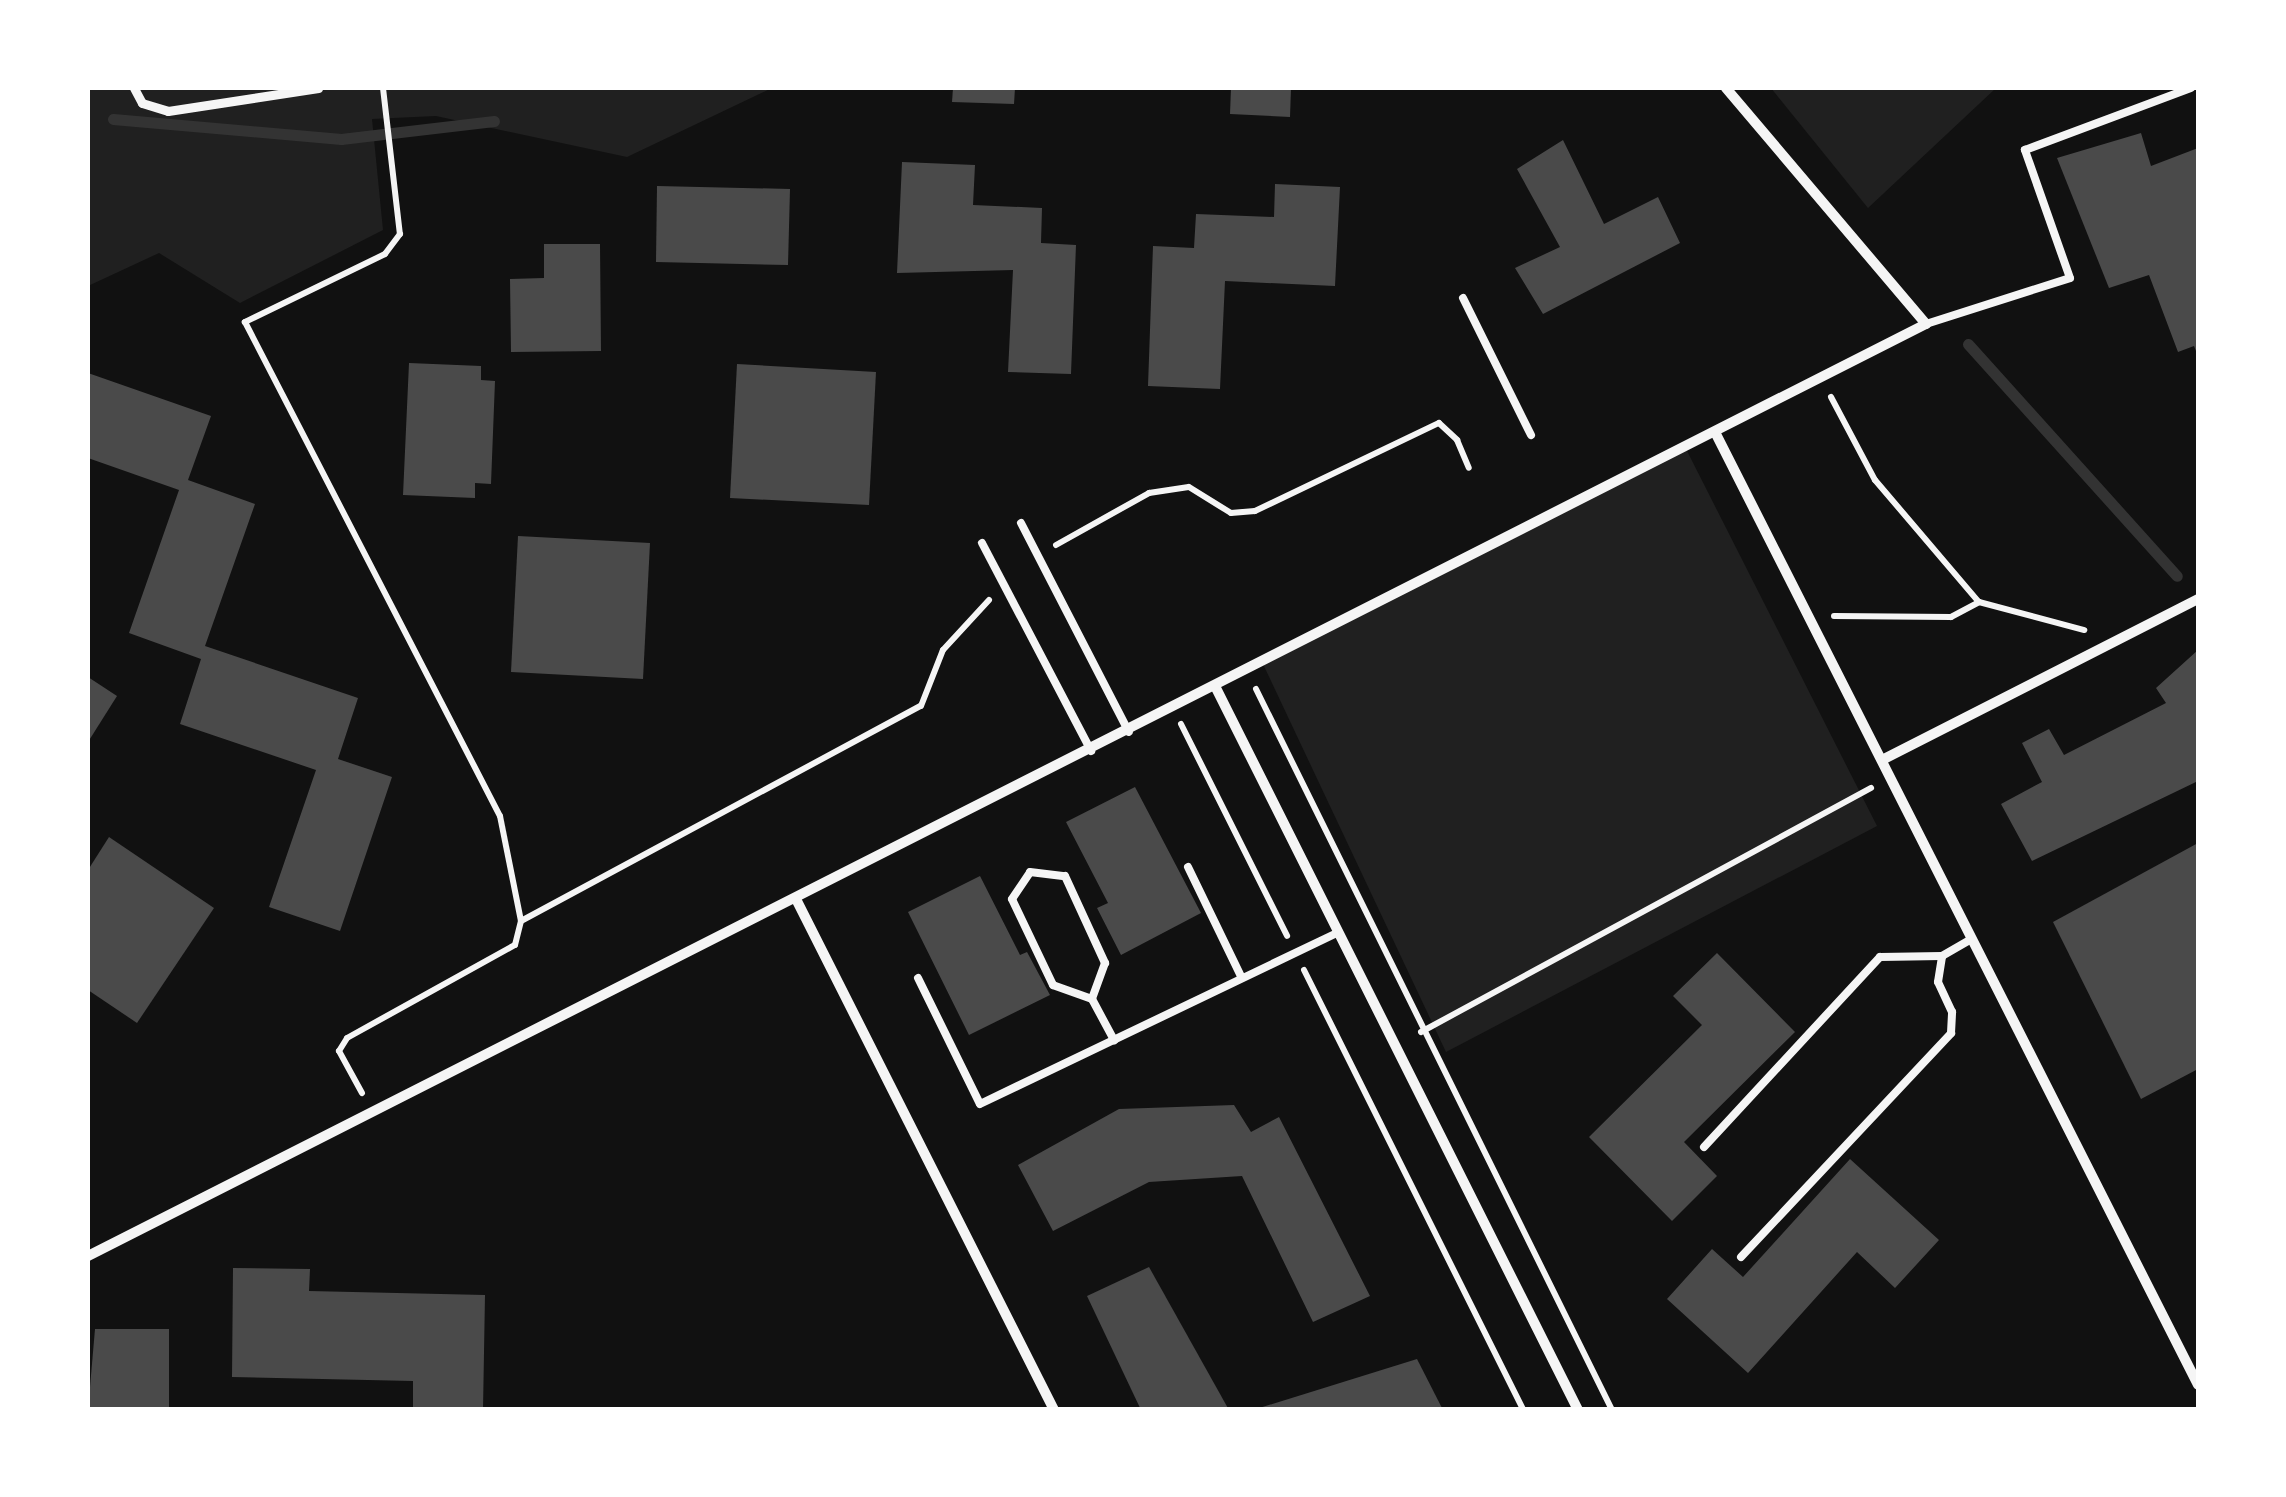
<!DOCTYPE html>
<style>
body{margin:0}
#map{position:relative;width:2286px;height:1497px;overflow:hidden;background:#111;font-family:Barlow,sans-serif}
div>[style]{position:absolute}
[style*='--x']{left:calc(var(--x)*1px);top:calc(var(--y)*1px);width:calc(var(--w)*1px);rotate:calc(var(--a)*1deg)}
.green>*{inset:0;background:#202020}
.stream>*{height:11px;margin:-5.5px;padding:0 5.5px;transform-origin:5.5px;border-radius:5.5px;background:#333}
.building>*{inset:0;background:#4a4a4a}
.path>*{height:6px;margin:-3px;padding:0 3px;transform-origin:3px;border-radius:3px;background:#f5f5f5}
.service>*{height:8px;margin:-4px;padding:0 4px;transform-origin:4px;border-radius:4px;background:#f5f5f5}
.pedestrian>*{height:9px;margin:-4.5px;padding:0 4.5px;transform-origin:4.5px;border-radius:4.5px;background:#f5f5f5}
.minor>*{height:10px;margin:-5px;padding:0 5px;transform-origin:5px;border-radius:5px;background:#f5f5f5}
span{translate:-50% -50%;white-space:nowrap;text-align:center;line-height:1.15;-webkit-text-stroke:8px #fff;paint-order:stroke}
.frame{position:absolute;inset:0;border:90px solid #fff;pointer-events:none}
</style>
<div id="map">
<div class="green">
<div style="clip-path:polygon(88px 88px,772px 88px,627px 157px,436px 116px,372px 119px,383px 230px,240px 303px,159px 253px,88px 286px)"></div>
<div style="clip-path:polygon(1771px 88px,1996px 88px,1868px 208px)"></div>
<div style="clip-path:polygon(1686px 449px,1877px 826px,1446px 1052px,1263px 664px)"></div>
</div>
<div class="stream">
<div style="--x:113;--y:119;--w:229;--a:5"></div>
<div style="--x:341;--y:139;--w:154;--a:-6.7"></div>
<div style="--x:1968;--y:344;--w:312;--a:48"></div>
</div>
<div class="building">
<div style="clip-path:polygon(953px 88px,1015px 88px,1014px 104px,952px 102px)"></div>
<div style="clip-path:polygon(1231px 88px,1291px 88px,1290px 117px,1230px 114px)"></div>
<div style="clip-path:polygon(2141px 133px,2151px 166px,2198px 148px,2198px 356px,2194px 346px,2178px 352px,2149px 275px,2109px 288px,2057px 158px)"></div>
<div style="clip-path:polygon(1563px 140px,1604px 224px,1658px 197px,1680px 243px,1543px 314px,1515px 268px,1560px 247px,1517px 169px)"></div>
<div style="clip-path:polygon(902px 162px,975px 165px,973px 205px,1042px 208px,1041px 243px,1076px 245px,1071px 374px,1008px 372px,1013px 270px,897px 273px)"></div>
<div style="clip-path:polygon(1275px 184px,1340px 187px,1335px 286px,1225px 281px,1220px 389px,1148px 386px,1153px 246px,1194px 248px,1196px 214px,1274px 217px)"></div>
<div style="clip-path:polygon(657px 186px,790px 189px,788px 265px,656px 262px)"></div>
<div style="clip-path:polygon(544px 244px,600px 244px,601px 351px,511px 352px,510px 279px,544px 278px)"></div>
<div style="clip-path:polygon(409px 363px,481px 366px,481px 380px,495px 381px,491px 484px,475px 483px,475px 498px,403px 495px)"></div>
<div style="clip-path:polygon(737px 364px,876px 372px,869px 505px,730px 498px)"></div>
<div style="clip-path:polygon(88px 373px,211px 416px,188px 480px,255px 504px,205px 646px,358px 698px,338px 759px,392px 777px,340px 931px,269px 907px,316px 770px,180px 724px,201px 659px,129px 633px,179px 490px,88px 458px)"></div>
<div style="clip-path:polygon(518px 536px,650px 543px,643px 679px,511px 672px)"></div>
<div style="clip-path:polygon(2198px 650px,2198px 781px,2032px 861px,2001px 804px,2042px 782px,2022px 743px,2049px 729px,2064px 755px,2166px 703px,2156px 688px)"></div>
<div style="clip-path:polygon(88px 677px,117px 696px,88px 742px)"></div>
<div style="clip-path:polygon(1135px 787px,1201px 913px,1121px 955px,1097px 908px,1108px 903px,1066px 822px)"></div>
<div style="clip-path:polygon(109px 837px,214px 908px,137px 1023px,88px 990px,88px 870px)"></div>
<div style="clip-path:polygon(2198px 843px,2198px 1069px,2141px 1099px,2053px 922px)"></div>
<div style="clip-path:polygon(980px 876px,1020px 955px,1027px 952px,1050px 995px,969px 1035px,908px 912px)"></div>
<div style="clip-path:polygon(1717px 953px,1795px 1032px,1684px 1142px,1717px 1176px,1672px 1221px,1589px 1137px,1702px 1025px,1673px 996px)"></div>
<div style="clip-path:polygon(1234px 1105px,1251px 1132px,1279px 1117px,1370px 1296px,1313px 1322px,1242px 1176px,1149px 1182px,1053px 1231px,1018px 1165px,1119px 1109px)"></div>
<div style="clip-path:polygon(1850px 1159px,1939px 1240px,1895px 1288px,1857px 1252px,1748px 1373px,1667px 1299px,1712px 1249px,1743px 1277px)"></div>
<div style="clip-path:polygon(1149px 1267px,1229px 1410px,1141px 1410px,1087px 1296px)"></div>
<div style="clip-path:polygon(233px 1268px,310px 1269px,309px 1291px,485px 1295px,483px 1410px,413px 1410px,413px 1381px,232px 1377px)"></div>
<div style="clip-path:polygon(95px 1329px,169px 1329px,169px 1410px,88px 1410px)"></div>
<div style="clip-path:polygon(1417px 1359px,1443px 1410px,1256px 1410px,1256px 1409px)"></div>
</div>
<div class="path">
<div style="--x:383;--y:88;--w:147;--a:83.4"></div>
<div style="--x:400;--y:234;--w:25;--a:127"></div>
<div style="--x:385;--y:254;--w:156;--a:154.1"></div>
<div style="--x:245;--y:322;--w:556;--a:62.7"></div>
<div style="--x:500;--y:816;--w:107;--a:78.7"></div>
<div style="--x:1831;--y:397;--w:94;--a:62.1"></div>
<div style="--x:1875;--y:480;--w:160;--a:49.6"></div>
<div style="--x:1979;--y:602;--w:109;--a:14.9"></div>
<div style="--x:1056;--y:545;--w:107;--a:-29.2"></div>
<div style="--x:1149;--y:493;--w:40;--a:-8.5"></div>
<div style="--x:1189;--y:487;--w:49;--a:31.8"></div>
<div style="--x:1231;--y:513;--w:24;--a:-5"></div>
<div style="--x:1255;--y:511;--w:204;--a:-25.6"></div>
<div style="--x:1439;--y:423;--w:25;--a:43"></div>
<div style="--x:1457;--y:440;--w:30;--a:67"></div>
<div style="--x:1834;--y:616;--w:117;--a:0.5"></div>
<div style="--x:1951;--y:617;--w:32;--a:-28"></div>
<div style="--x:1256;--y:689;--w:804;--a:63.72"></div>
<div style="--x:1181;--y:724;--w:237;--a:63.4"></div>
<div style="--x:1304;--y:970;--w:491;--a:63.5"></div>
<div style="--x:1421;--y:1032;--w:512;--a:-28.47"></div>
<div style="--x:362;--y:1093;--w:48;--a:-118.7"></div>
<div style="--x:339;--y:1051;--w:15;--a:-58"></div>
<div style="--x:347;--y:1038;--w:192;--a:-29"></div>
<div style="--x:515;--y:945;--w:25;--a:-76"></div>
<div style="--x:521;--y:921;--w:454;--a:-28.3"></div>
<div style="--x:921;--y:706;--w:60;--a:-68.6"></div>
<div style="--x:943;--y:650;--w:68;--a:-47.4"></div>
</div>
<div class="service">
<div style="--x:1463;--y:298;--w:153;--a:63.6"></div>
<div style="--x:1926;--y:324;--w:151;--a:-17.7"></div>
<div style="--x:2070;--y:278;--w:136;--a:-109.4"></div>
<div style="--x:2025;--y:150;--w:177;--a:-20.5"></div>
<div style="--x:1021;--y:523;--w:235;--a:62.7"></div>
<div style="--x:982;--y:543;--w:235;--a:62.3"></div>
<div style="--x:1188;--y:867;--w:123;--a:64.1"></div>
<div style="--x:918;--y:978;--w:140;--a:63.8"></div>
<div style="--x:980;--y:1104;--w:394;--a:-25.6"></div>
<div style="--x:1092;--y:999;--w:41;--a:-160.3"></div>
<div style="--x:1053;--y:985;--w:95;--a:-115.5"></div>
<div style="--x:1012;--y:899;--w:32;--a:-56"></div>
<div style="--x:1030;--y:872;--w:35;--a:7"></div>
<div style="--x:1065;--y:876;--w:96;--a:65.3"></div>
<div style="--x:1105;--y:963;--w:38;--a:110"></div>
<div style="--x:1092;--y:999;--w:47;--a:61.8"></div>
<div style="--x:1704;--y:1147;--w:259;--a:-47.2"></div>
<div style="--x:1880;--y:957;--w:62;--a:-0.9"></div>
<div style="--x:1942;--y:956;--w:34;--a:-30"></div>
<div style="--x:1741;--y:1257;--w:307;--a:-46.8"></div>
<div style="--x:1951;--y:1033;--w:21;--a:-87"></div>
<div style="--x:1952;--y:1012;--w:33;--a:-115"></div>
<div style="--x:1938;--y:982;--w:26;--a:-81"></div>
</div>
<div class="pedestrian">
<div style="--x:134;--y:88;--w:17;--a:62"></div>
<div style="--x:142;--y:103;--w:27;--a:17"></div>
<div style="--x:168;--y:111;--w:152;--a:-8.7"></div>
</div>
<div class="minor">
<div style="--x:1716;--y:434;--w:1066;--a:63.12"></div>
<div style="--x:1216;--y:688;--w:808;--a:63.37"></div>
<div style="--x:1882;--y:760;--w:355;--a:-27"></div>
<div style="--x:796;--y:899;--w:572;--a:63.21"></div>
<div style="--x:88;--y:1256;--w:2061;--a:-26.89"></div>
<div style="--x:1926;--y:324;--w:309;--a:-130.3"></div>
</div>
<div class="frame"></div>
</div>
